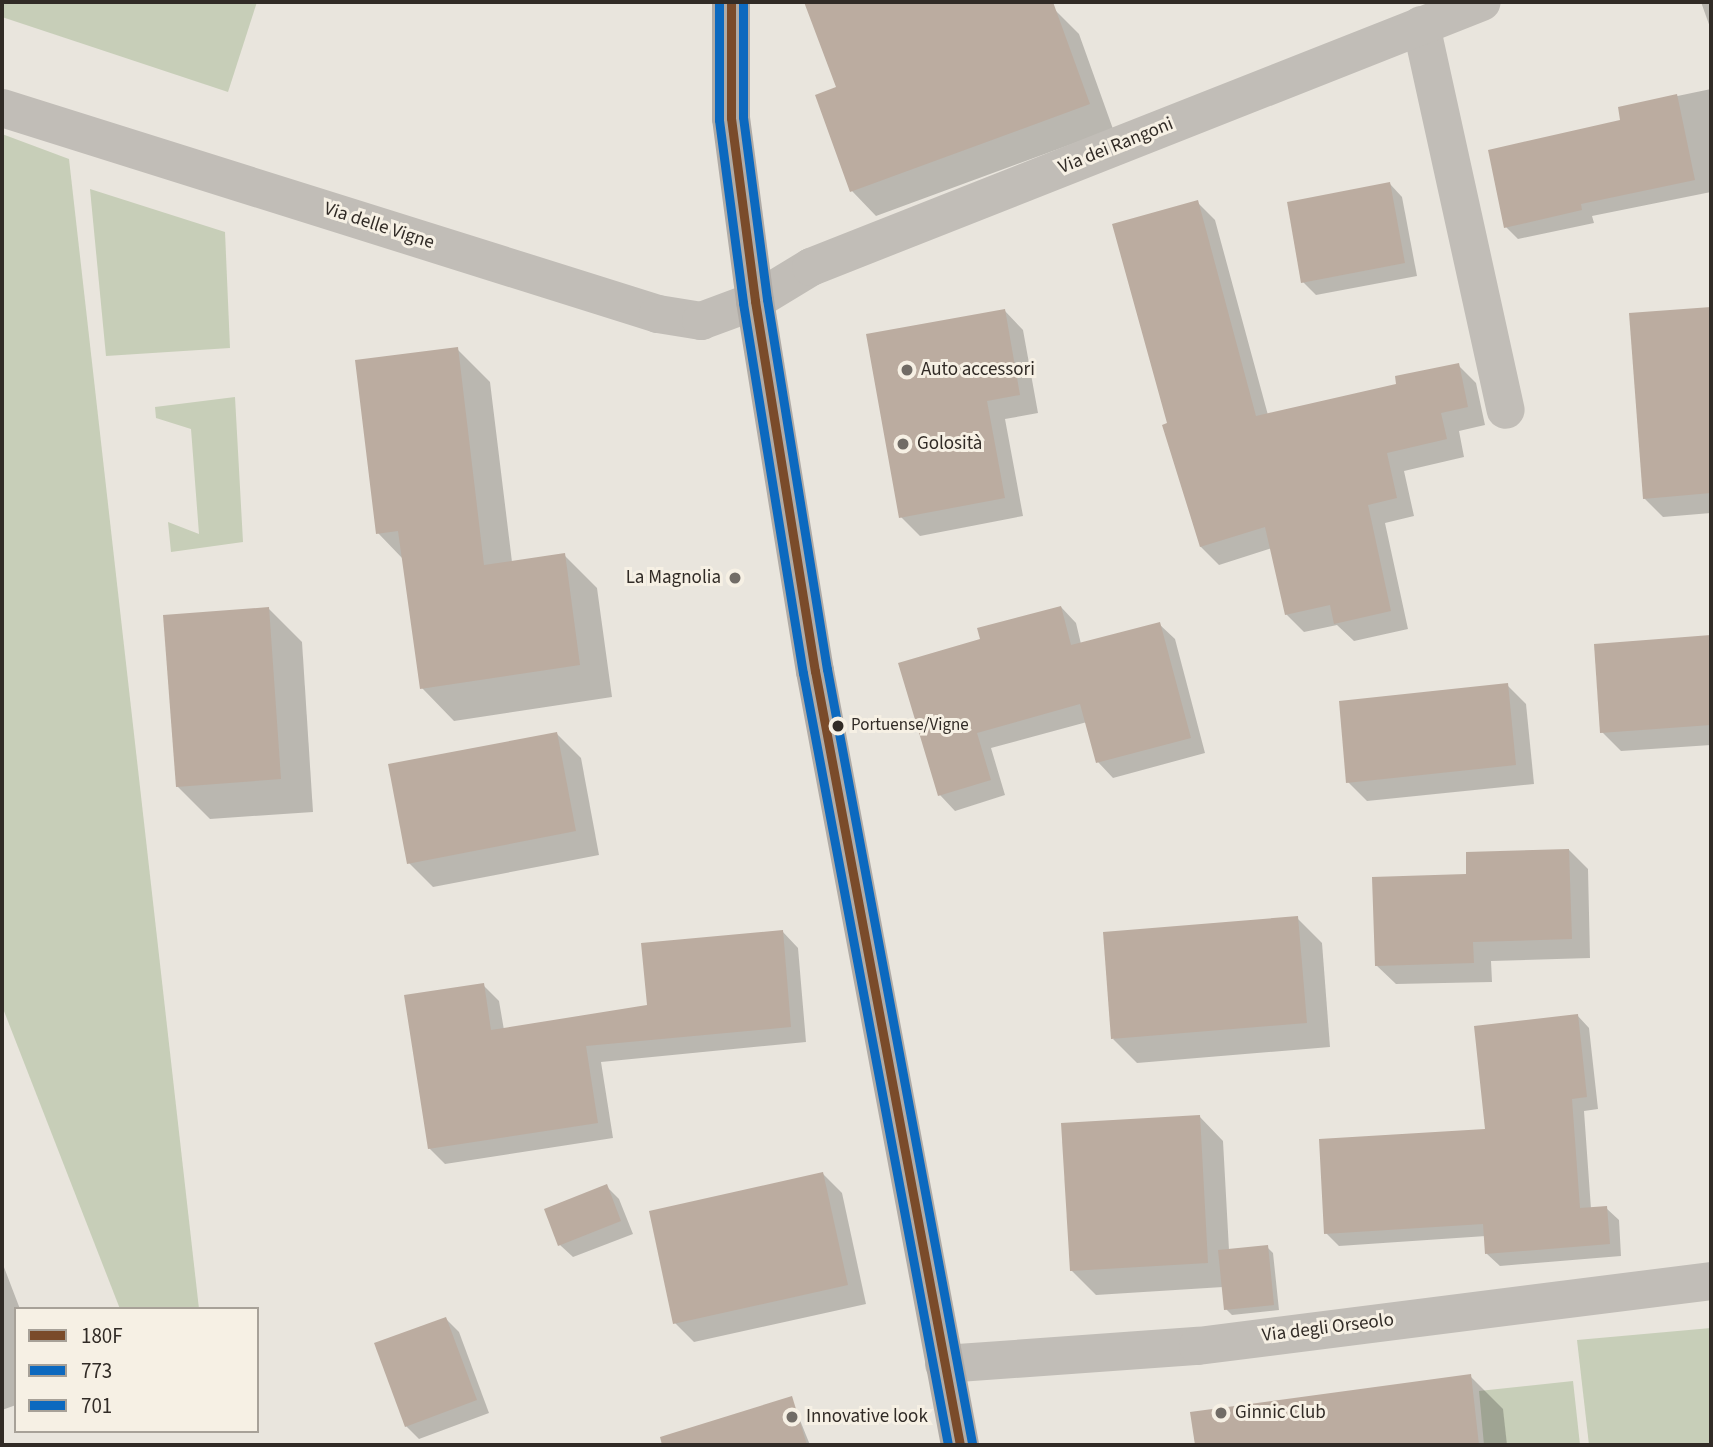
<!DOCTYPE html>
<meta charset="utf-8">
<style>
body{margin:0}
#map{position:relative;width:1713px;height:1447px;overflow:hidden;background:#e9e5dd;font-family:"Source Sans 3",sans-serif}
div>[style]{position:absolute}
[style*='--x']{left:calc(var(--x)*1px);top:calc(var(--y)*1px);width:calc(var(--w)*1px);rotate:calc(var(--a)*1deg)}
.green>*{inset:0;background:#c7ceb8}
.shadow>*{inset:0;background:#0003}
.building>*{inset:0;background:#bbaca0}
.minor>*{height:38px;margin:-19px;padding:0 19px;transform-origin:19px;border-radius:19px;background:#c1bdb7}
.major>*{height:38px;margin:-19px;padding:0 19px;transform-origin:19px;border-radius:19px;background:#b0aba6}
.bus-1>*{height:9px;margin:-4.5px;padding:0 4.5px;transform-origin:4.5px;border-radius:4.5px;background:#7a4b2a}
.bus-2>*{height:9px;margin:-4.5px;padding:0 4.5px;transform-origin:4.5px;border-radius:4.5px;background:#0c69bf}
.bus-3>*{height:9px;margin:-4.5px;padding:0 4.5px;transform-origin:4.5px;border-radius:4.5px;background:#0c69bf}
.dots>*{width:19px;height:19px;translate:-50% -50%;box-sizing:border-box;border:4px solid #f6f0e4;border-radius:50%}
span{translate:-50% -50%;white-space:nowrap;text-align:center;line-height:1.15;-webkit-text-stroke:6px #f6f0e4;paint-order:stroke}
.bus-label{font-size:17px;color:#312b26}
.left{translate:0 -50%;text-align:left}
.street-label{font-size:19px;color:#312b26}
.poi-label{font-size:19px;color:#312b26}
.right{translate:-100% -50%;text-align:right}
.frame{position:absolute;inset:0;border:4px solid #312b26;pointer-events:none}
.legend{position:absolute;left:14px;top:1307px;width:245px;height:126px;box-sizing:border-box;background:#f6f0e4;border:2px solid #a7a198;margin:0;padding:9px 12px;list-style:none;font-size:21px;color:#312b26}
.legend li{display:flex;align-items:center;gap:14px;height:35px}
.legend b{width:35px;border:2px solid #a7a198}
</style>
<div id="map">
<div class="green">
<div style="clip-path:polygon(2px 2px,257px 2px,228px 92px,2px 17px)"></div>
<div style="clip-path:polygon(2px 134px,69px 159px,199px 1309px,120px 1309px,2px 1006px)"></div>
<div style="clip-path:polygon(90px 189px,225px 232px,230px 348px,106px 356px)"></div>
<div style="clip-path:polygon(235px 397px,243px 542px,171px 552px,168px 522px,199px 534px,191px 429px,156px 418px,155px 407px)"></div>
<div style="clip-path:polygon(1711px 1328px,1711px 1445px,1589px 1445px,1577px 1340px)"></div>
<div style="clip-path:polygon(1573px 1381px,1580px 1445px,1484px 1445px,1479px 1391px)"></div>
</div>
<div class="shadow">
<div style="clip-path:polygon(806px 2px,982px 2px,994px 32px,1054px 9px,1079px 34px,1113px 129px,876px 216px,852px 191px,839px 88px)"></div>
<div style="clip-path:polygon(1701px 2px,1711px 2px,1711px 30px)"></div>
<div style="clip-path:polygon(1711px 89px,1711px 192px,1592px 216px,1594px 223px,1518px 239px,1506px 227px,1623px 121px,1620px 108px)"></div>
<div style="clip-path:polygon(1390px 184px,1402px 197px,1417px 276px,1316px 295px,1303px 282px)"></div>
<div style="clip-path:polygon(1197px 202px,1215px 220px,1268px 415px,1399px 385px,1458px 365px,1476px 383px,1485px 425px,1459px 431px,1464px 457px,1404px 471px,1414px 516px,1385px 523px,1408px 629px,1354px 641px,1337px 625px,1304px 632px,1286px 614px,1272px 548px,1219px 565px,1201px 547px,1169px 425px)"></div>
<div style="clip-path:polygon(1711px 309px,1711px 513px,1663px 517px,1644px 498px,1631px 314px)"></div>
<div style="clip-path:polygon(1004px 310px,1023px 330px,1038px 413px,1005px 419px,1023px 516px,920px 536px,901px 517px)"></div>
<div style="clip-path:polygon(457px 349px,490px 382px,512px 562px,564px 555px,597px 588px,612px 697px,454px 721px,422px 688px,403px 559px,378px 533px)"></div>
<div style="clip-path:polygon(1061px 607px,1076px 623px,1081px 644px,1159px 624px,1175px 639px,1205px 753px,1113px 778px,1098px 762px,1087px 722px,991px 748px,1005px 795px,955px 811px,940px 795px,982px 640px)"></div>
<div style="clip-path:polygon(269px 609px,302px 642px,313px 812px,210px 819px,177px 786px)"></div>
<div style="clip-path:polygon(1711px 637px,1711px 745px,1621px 751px,1602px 732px,1596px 645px)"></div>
<div style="clip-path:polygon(1507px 685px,1526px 704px,1534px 784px,1367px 801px,1348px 782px)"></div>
<div style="clip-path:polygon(556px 733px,581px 758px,599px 855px,433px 887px,409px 863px)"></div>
<div style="clip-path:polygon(1569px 850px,1588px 869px,1590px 958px,1491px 961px,1492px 982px,1396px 984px,1376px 965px,1468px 876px)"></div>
<div style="clip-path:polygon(1297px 918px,1322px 943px,1330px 1047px,1137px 1063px,1113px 1039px)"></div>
<div style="clip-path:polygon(782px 931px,798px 948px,806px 1042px,601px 1062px,613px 1138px,445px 1164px,429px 1148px,483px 985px,499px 1001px,504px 1030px,649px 1007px)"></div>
<div style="clip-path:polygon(1577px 1015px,1589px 1028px,1598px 1109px,1584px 1111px,1591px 1209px,1606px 1208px,1619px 1220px,1621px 1256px,1500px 1266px,1487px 1254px,1486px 1236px,1339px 1246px,1326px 1233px,1487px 1130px)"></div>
<div style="clip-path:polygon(1199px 1116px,1223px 1141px,1229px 1250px,1267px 1247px,1273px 1253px,1279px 1310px,1232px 1315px,1226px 1309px,1223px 1287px,1096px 1295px,1071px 1270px)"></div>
<div style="clip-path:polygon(823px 1174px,842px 1193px,866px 1304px,694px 1342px,675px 1323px)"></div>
<div style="clip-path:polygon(606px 1186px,619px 1199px,633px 1234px,573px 1257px,560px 1245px)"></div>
<div style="clip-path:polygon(2px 1262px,20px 1309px,16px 1309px,16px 1405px,2px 1410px)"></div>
<div style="clip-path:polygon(446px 1319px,459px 1332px,489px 1413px,419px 1439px,406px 1426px)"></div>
<div style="clip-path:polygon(1470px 1376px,1503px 1409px,1507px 1445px,1197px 1445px,1192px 1414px)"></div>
<div style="clip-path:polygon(791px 1398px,810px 1445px,727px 1445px,719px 1420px)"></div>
</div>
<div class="building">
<div style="clip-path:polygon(804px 2px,1053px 2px,1090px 104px,850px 192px,815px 95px,836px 87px)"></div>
<div style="clip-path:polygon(1677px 94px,1695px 180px,1581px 204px,1582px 210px,1504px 228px,1488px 150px,1620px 120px,1618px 107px)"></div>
<div style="clip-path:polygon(1390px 182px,1405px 263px,1301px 283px,1287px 202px)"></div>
<div style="clip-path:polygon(1198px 200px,1256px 416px,1396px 384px,1395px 376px,1459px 363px,1468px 407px,1441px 413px,1447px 439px,1387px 453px,1397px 498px,1368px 505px,1391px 611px,1334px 624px,1330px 605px,1285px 615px,1265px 527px,1200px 547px,1162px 425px,1167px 423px,1112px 224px)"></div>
<div style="clip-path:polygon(1711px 307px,1711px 493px,1643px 499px,1629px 313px)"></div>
<div style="clip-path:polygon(1005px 309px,1020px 395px,987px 401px,1005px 498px,899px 518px,866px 334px)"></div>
<div style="clip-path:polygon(458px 347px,484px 565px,565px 553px,580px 665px,420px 689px,398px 531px,376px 534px,355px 360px)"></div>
<div style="clip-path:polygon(1061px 606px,1071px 645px,1160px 622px,1191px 738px,1096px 763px,1080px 704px,977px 733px,991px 780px,938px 796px,898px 663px,980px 639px,977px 628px)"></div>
<div style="clip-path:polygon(269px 607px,281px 779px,176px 787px,163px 615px)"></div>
<div style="clip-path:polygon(1711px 635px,1711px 725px,1600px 733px,1594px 644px)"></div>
<div style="clip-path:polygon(1508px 683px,1516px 765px,1346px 783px,1339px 701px)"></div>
<div style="clip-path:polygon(557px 732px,576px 831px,407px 864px,388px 764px)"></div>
<div style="clip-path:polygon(1569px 849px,1572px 939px,1473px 942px,1474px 963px,1375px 966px,1372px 877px,1466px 874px,1466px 852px)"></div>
<div style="clip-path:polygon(1298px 916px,1307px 1023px,1111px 1039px,1103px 932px)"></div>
<div style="clip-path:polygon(783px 930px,791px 1027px,586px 1046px,598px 1123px,428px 1149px,404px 995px,484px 983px,491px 1030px,647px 1005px,641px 943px)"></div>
<div style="clip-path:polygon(1578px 1014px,1587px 1097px,1572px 1099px,1580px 1208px,1607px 1206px,1610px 1244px,1485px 1254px,1483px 1224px,1324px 1234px,1319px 1139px,1485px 1129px,1474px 1026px)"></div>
<div style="clip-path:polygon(1200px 1115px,1208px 1263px,1070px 1271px,1061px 1123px)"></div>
<div style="clip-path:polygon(823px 1172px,848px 1285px,673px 1324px,649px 1211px)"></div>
<div style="clip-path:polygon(607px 1184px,621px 1221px,558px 1246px,544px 1209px)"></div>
<div style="clip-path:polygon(1268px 1245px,1274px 1305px,1224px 1310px,1218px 1250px)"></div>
<div style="clip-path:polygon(446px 1317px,477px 1400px,405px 1427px,374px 1343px)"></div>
<div style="clip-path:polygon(1471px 1374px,1479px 1445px,1195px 1445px,1190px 1412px)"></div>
<div style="clip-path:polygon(792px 1396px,807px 1445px,662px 1445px,660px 1437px)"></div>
</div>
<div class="minor">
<div style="--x:1421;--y:25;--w:394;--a:77.6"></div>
<div style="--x:2;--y:108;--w:688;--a:17.43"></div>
<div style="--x:658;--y:314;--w:44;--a:9.2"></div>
<div style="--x:701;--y:321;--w:58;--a:-20.3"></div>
<div style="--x:755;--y:301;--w:66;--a:-31.3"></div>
<div style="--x:811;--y:267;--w:721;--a:-21.55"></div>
<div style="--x:944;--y:1364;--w:255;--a:-4.1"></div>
<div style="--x:1198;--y:1346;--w:517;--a:-7.22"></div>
</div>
<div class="major">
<div style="--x:731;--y:2;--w:116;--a:90"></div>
<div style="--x:731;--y:118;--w:185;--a:82.5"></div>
<div style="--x:755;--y:301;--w:375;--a:80.8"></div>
<div style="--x:815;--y:671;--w:787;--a:79.39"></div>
</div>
<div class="bus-1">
<div style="--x:731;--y:2;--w:116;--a:90"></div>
<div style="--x:731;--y:118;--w:185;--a:82.5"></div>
<div style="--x:755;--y:301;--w:375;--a:80.8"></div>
<div style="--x:815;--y:671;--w:787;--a:79.39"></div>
</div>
<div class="bus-2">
<div style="--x:719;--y:2;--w:118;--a:90"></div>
<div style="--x:719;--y:120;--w:185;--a:82.5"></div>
<div style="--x:743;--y:303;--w:375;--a:80.8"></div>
<div style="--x:803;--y:673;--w:785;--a:79.36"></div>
</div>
<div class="bus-3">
<div style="--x:743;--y:2;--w:115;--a:90"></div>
<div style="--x:743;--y:117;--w:184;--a:82.5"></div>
<div style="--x:767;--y:299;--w:375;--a:80.8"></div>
<div style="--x:827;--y:669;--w:787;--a:79.39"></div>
</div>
<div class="dots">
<div style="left:907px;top:370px;background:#716c66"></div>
<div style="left:903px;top:444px;background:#716c66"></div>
<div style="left:735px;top:578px;background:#716c66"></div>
<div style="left:838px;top:726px;background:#312b26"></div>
<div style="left:1221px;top:1413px;background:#716c66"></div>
<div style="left:792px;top:1417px;background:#716c66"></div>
</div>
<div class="bus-label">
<span class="left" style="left:851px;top:726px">Portuense/Vigne</span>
</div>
<div class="street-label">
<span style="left:1116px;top:146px;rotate:-22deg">Via dei Rangoni</span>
<span style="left:379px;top:226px;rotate:18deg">Via delle Vigne</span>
<span style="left:1328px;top:1328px;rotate:-7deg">Via degli Orseolo</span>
</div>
<div class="poi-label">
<span class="left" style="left:921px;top:370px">Auto accessori</span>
<span class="left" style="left:917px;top:444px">Golosità</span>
<span class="right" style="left:721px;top:578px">La Magnolia</span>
<span class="left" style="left:1235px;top:1413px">Ginnic Club</span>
<span class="left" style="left:806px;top:1417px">Innovative look</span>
</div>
<div class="frame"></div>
<ul class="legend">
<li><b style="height:9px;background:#7a4b2a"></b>180F</li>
<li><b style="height:9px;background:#0c69bf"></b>773</li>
<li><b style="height:9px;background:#0c69bf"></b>701</li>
</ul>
</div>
